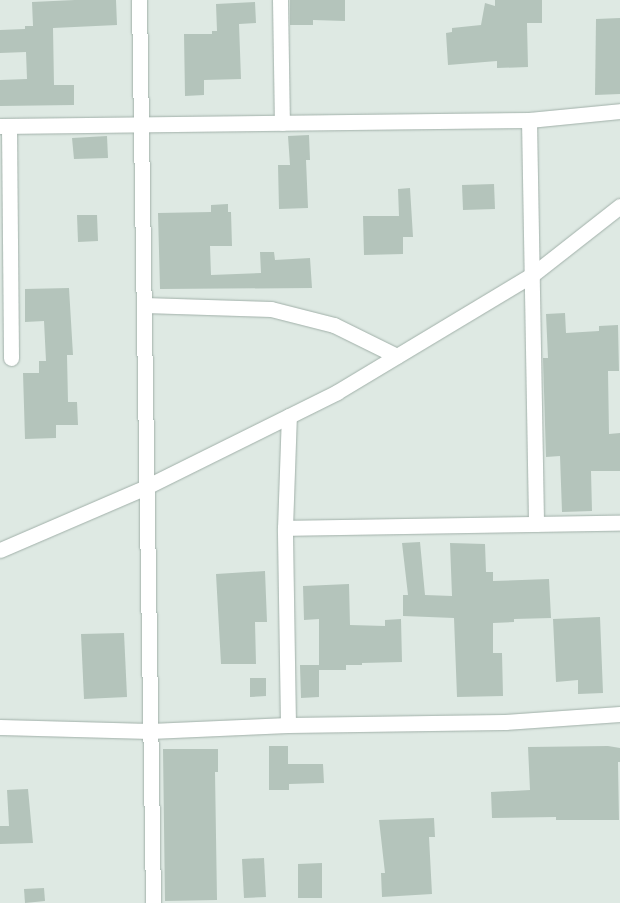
<!DOCTYPE html>
<style>
body{margin:0}
#map{position:relative;width:620px;height:903px;overflow:hidden;background:#dee9e3;font-family:"Work Sans",sans-serif}
div>[style]{position:absolute}
[style*='--x']{left:calc(var(--x)*1px);top:calc(var(--y)*1px);width:calc(var(--w)*1px);rotate:calc(var(--a)*1deg)}
.building>*{inset:0;background:#b4c4bb}
.roads{filter:drop-shadow(0 0 1px #a1b0a9) drop-shadow(0 0 1px #a1b0a9)}
.street>*{height:15px;margin:-7.5px;padding:0 7.5px;transform-origin:7.5px;border-radius:7.5px;background:#fff}
span{translate:-50% -50%;white-space:nowrap;text-align:center;line-height:1.15;-webkit-text-stroke:4px #eef6f1;paint-order:stroke}
</style>
<div id="map">
<div class="building">
<div style="clip-path:polygon(75px 0,116px 0,117px 25px,53px 28px,54px 85px,74px 85px,74px 105px,0 106px,0 80px,27px 79px,26px 52px,0 53px,0 30px,25px 29px,25px 26px,33px 26px,32px 2px)"></div>
<div style="clip-path:polygon(290px 0,345px 0,345px 21px,313px 20px,313px 25px,290px 25px)"></div>
<div style="clip-path:polygon(495px 0,542px 0,542px 23px,527px 23px,528px 67px,497px 68px,497px 61px,448px 65px,446px 33px,452px 32px,452px 28px,481px 25px,485px 3px,495px 6px)"></div>
<div style="clip-path:polygon(255px 2px,256px 23px,239px 24px,241px 79px,204px 80px,204px 95px,185px 96px,184px 34px,212px 34px,212px 31px,217px 31px,216px 4px)"></div>
<div style="clip-path:polygon(620px 18px,620px 94px,595px 95px,596px 19px)"></div>
<div style="clip-path:polygon(309px 135px,310px 160px,306px 160px,308px 208px,279px 209px,278px 165px,290px 165px,288px 136px)"></div>
<div style="clip-path:polygon(107px 136px,108px 158px,74px 159px,72px 138px)"></div>
<div style="clip-path:polygon(494px 184px,495px 209px,463px 210px,462px 185px)"></div>
<div style="clip-path:polygon(410px 188px,413px 237px,403px 237px,403px 254px,364px 255px,363px 216px,399px 216px,398px 189px)"></div>
<div style="clip-path:polygon(228px 204px,228px 212px,231px 212px,232px 246px,210px 246px,211px 275px,261px 273px,260px 252px,274px 252px,275px 260px,310px 258px,312px 288px,160px 289px,158px 213px,211px 212px,211px 205px)"></div>
<div style="clip-path:polygon(77px 215px,97px 215px,98px 241px,78px 242px)"></div>
<div style="clip-path:polygon(69px 288px,73px 355px,67px 355px,68px 402px,77px 402px,78px 425px,56px 425px,56px 438px,25px 439px,23px 373px,39px 373px,39px 361px,46px 361px,44px 321px,25px 322px,25px 289px)"></div>
<div style="clip-path:polygon(565px 313px,566px 333px,599px 331px,599px 326px,618px 325px,619px 371px,608px 371px,609px 434px,620px 433px,620px 471px,591px 471px,592px 511px,562px 512px,560px 456px,546px 457px,543px 358px,548px 358px,546px 314px)"></div>
<div style="clip-path:polygon(420px 542px,425px 595px,452px 596px,450px 543px,485px 544px,486px 572px,493px 572px,493px 581px,549px 579px,551px 618px,514px 619px,514px 622px,493px 623px,493px 653px,502px 653px,503px 696px,457px 697px,454px 618px,403px 616px,403px 595px,408px 595px,402px 543px)"></div>
<div style="clip-path:polygon(265px 571px,267px 622px,255px 622px,256px 664px,221px 664px,216px 574px)"></div>
<div style="clip-path:polygon(349px 584px,350px 625px,385px 626px,385px 620px,401px 619px,402px 662px,362px 663px,362px 665px,346px 665px,346px 670px,319px 670px,319px 619px,304px 620px,303px 586px)"></div>
<div style="clip-path:polygon(600px 617px,603px 693px,578px 694px,578px 680px,556px 682px,553px 619px)"></div>
<div style="clip-path:polygon(124px 633px,127px 697px,84px 699px,81px 634px)"></div>
<div style="clip-path:polygon(300px 665px,319px 665px,319px 697px,301px 698px)"></div>
<div style="clip-path:polygon(250px 678px,266px 678px,266px 696px,250px 697px)"></div>
<div style="clip-path:polygon(269px 746px,288px 746px,288px 764px,323px 764px,324px 783px,289px 784px,289px 790px,269px 790px)"></div>
<div style="clip-path:polygon(608px 746px,620px 748px,620px 762px,618px 762px,619px 820px,556px 820px,556px 817px,492px 818px,491px 792px,530px 790px,528px 747px)"></div>
<div style="clip-path:polygon(163px 749px,218px 749px,218px 772px,215px 772px,217px 900px,165px 901px)"></div>
<div style="clip-path:polygon(28px 789px,33px 843px,0 844px,0 826px,9px 826px,7px 790px)"></div>
<div style="clip-path:polygon(434px 818px,435px 837px,429px 837px,432px 894px,382px 897px,381px 873px,385px 873px,379px 820px)"></div>
<div style="clip-path:polygon(264px 858px,266px 897px,244px 898px,242px 859px)"></div>
<div style="clip-path:polygon(322px 863px,322px 898px,298px 898px,298px 864px)"></div>
<div style="clip-path:polygon(44px 888px,45px 901px,25px 903px,24px 889px)"></div>
</div>
<div class="roads">
<div class="street">
<div style="--x:139;--y:0;--w:903;--a:89.11"></div>
<div style="--x:280;--y:0;--w:123;--a:89.1"></div>
<div style="--x:529;--y:120;--w:404;--a:89"></div>
<div style="--x:0;--y:126;--w:529;--a:-0.65"></div>
<div style="--x:529;--y:120;--w:91;--a:-5.6"></div>
<div style="--x:9;--y:126;--w:232;--a:89.5"></div>
<div style="--x:144;--y:305;--w:127;--a:1.8"></div>
<div style="--x:271;--y:309;--w:65;--a:14.3"></div>
<div style="--x:334;--y:325;--w:70;--a:26.2"></div>
<div style="--x:285;--y:528;--w:335;--a:-0.9"></div>
<div style="--x:0;--y:550;--w:159;--a:-23.3"></div>
<div style="--x:146;--y:487;--w:213;--a:-26.4"></div>
<div style="--x:337;--y:392;--w:227;--a:-31"></div>
<div style="--x:532;--y:275;--w:112;--a:-38.1"></div>
<div style="--x:288;--y:725;--w:197;--a:-90.9"></div>
<div style="--x:285;--y:528;--w:112;--a:-88"></div>
<div style="--x:0;--y:727;--w:150;--a:1.5"></div>
<div style="--x:150;--y:731;--w:138;--a:-2.5"></div>
<div style="--x:288;--y:725;--w:217;--a:-0.8"></div>
<div style="--x:505;--y:722;--w:115;--a:-4"></div>
</div>
</div>
</div>
